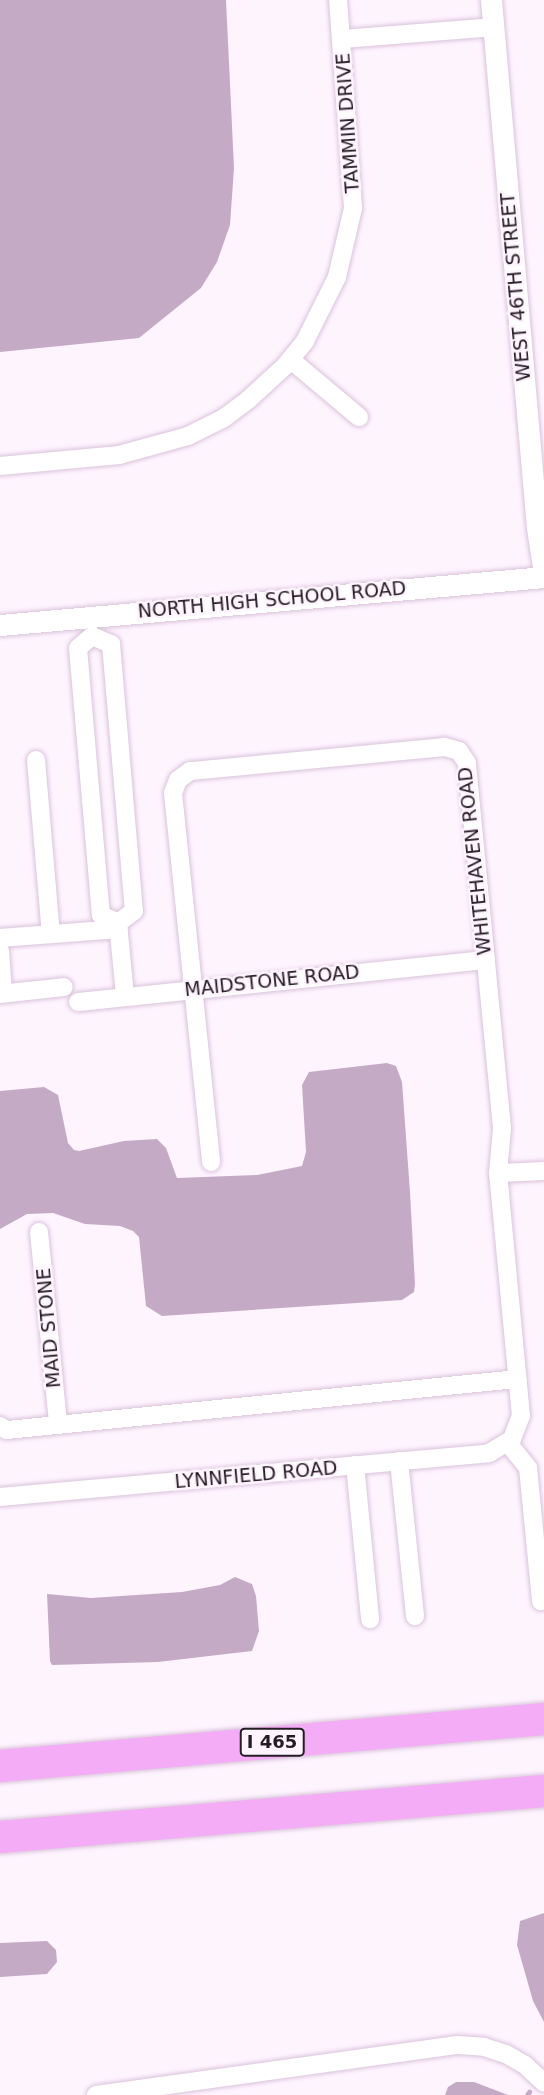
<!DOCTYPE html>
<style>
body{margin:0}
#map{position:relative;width:544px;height:2095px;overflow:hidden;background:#fef4fe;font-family:"DejaVu Sans",sans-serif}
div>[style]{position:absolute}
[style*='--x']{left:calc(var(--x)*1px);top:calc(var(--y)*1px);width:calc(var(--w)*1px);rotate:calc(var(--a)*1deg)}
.water>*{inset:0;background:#c5aac6}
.stream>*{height:5px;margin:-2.5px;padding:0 2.5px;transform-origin:2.5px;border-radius:2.5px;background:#c5aac6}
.roads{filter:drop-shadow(0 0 2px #dac2da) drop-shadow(0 0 2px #dac2da)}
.minor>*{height:18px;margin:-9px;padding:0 9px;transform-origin:9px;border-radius:9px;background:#fff}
.tertiary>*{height:21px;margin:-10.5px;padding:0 10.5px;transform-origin:10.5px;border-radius:10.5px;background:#fff}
.motorway>*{height:32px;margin:-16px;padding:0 16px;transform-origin:16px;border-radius:16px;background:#f3acf5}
span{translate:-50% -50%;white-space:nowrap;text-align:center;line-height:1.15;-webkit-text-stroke:5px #fef4fe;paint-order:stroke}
.shield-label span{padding:2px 5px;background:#fef4fe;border:2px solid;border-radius:5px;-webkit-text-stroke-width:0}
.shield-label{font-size:18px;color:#241c24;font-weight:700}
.street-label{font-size:19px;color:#241c24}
</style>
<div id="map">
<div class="water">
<div style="clip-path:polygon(0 0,226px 0,234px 168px,230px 225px,217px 262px,201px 288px,139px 338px,0 352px)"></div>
<div style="clip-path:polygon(387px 1063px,396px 1066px,402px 1082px,410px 1192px,415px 1284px,414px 1292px,402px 1300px,162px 1316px,146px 1306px,139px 1237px,133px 1231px,120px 1226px,85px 1224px,53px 1213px,27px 1214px,0 1229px,0 1091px,44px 1087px,58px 1095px,68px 1143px,74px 1150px,79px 1151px,124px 1141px,157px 1139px,166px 1148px,177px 1178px,257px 1175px,302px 1166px,306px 1152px,302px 1085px,309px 1072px)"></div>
<div style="clip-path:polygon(235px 1577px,252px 1584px,256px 1596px,259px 1631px,252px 1651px,158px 1662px,52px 1665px,50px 1661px,47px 1594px,91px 1598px,182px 1592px,220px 1585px)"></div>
<div style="clip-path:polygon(544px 1913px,544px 2022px,533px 2001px,517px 1945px,520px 1921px)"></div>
<div style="clip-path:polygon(47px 1941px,56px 1950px,57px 1962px,47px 1974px,0 1977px,0 1943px)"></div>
<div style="clip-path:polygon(456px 2082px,474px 2082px,508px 2095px,445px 2095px,448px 2087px)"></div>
</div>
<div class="stream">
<div style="--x:527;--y:2095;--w:4;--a:-56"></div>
</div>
<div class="roads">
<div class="minor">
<div style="--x:342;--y:39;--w:151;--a:-4.5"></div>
<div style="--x:291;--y:360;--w:89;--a:40"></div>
<div style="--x:0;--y:466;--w:120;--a:-5.3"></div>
<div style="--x:119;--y:455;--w:72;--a:-15.4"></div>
<div style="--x:188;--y:436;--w:40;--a:-26.6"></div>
<div style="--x:224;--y:418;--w:31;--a:-37"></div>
<div style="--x:249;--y:399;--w:49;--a:-42.5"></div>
<div style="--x:285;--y:366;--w:32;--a:-51"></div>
<div style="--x:305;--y:341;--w:72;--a:-63.4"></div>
<div style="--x:337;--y:277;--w:71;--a:-76.9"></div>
<div style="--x:353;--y:208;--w:209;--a:-94.1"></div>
<div style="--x:92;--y:636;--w:21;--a:23"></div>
<div style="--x:111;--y:644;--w:268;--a:85.1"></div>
<div style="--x:134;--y:911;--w:20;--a:143"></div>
<div style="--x:92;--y:636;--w:18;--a:139"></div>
<div style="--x:78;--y:648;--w:268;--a:85.1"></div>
<div style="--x:101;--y:915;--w:19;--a:25"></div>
<div style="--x:36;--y:760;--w:175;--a:85.1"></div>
<div style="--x:118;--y:923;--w:73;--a:84.5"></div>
<div style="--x:0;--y:938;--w:119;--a:-4.3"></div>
<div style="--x:0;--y:951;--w:42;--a:85.9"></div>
<div style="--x:0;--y:994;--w:64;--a:-6.2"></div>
<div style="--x:78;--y:1002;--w:410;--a:-5.9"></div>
<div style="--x:498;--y:1173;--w:46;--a:-2.5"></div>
<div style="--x:39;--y:1232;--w:193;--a:84.3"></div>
<div style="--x:0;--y:1426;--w:8;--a:30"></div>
<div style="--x:7;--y:1430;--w:513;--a:-5.71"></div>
<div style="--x:508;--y:1443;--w:32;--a:51"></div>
<div style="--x:528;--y:1468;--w:134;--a:84.4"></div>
<div style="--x:399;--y:1461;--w:156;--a:84.1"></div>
<div style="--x:355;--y:1465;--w:155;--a:84.4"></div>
<div style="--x:0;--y:1497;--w:491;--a:-5.1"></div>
<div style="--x:489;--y:1453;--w:27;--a:-31"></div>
<div style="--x:512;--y:1439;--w:25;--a:-69"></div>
<div style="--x:521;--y:1416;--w:244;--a:-95.4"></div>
<div style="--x:498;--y:1173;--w:45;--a:-84.9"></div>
<div style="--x:502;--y:1128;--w:367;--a:-95.5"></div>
<div style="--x:467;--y:763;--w:14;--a:-124"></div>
<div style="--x:459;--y:751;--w:15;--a:-164"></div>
<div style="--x:445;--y:747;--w:256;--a:174.6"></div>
<div style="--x:190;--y:771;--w:15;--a:143"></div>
<div style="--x:178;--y:780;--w:14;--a:111"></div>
<div style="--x:173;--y:793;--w:371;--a:84.1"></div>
<div style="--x:96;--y:2095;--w:365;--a:-7.9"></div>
<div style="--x:458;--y:2045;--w:26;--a:4"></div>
<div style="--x:484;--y:2047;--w:23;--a:18"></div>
<div style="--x:506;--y:2054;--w:22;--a:30"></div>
<div style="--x:525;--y:2065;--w:26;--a:43"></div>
</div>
<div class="tertiary">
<div style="--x:491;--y:0;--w:530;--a:85.02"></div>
<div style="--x:537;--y:528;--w:46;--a:81.2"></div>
<div style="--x:0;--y:625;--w:546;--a:-5.04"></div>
</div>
<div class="motorway">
<div style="--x:0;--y:1766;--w:546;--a:-4.94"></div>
<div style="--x:0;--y:1837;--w:546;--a:-4.83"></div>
</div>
</div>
<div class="shield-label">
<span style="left:272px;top:1742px">I 465</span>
</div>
<div class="street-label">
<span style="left:348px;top:123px;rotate:-94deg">TAMMIN DRIVE</span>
<span style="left:516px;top:287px;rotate:-95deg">WEST 46TH STREET</span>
<span style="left:272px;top:600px;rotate:-5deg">NORTH HIGH SCHOOL ROAD</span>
<span style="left:475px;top:861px;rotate:-96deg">WHITEHAVEN ROAD</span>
<span style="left:272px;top:981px;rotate:-6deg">MAIDSTONE ROAD</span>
<span style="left:49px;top:1328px;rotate:-95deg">MAID STONE</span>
<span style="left:256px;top:1475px;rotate:-5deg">LYNNFIELD ROAD</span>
</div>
</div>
